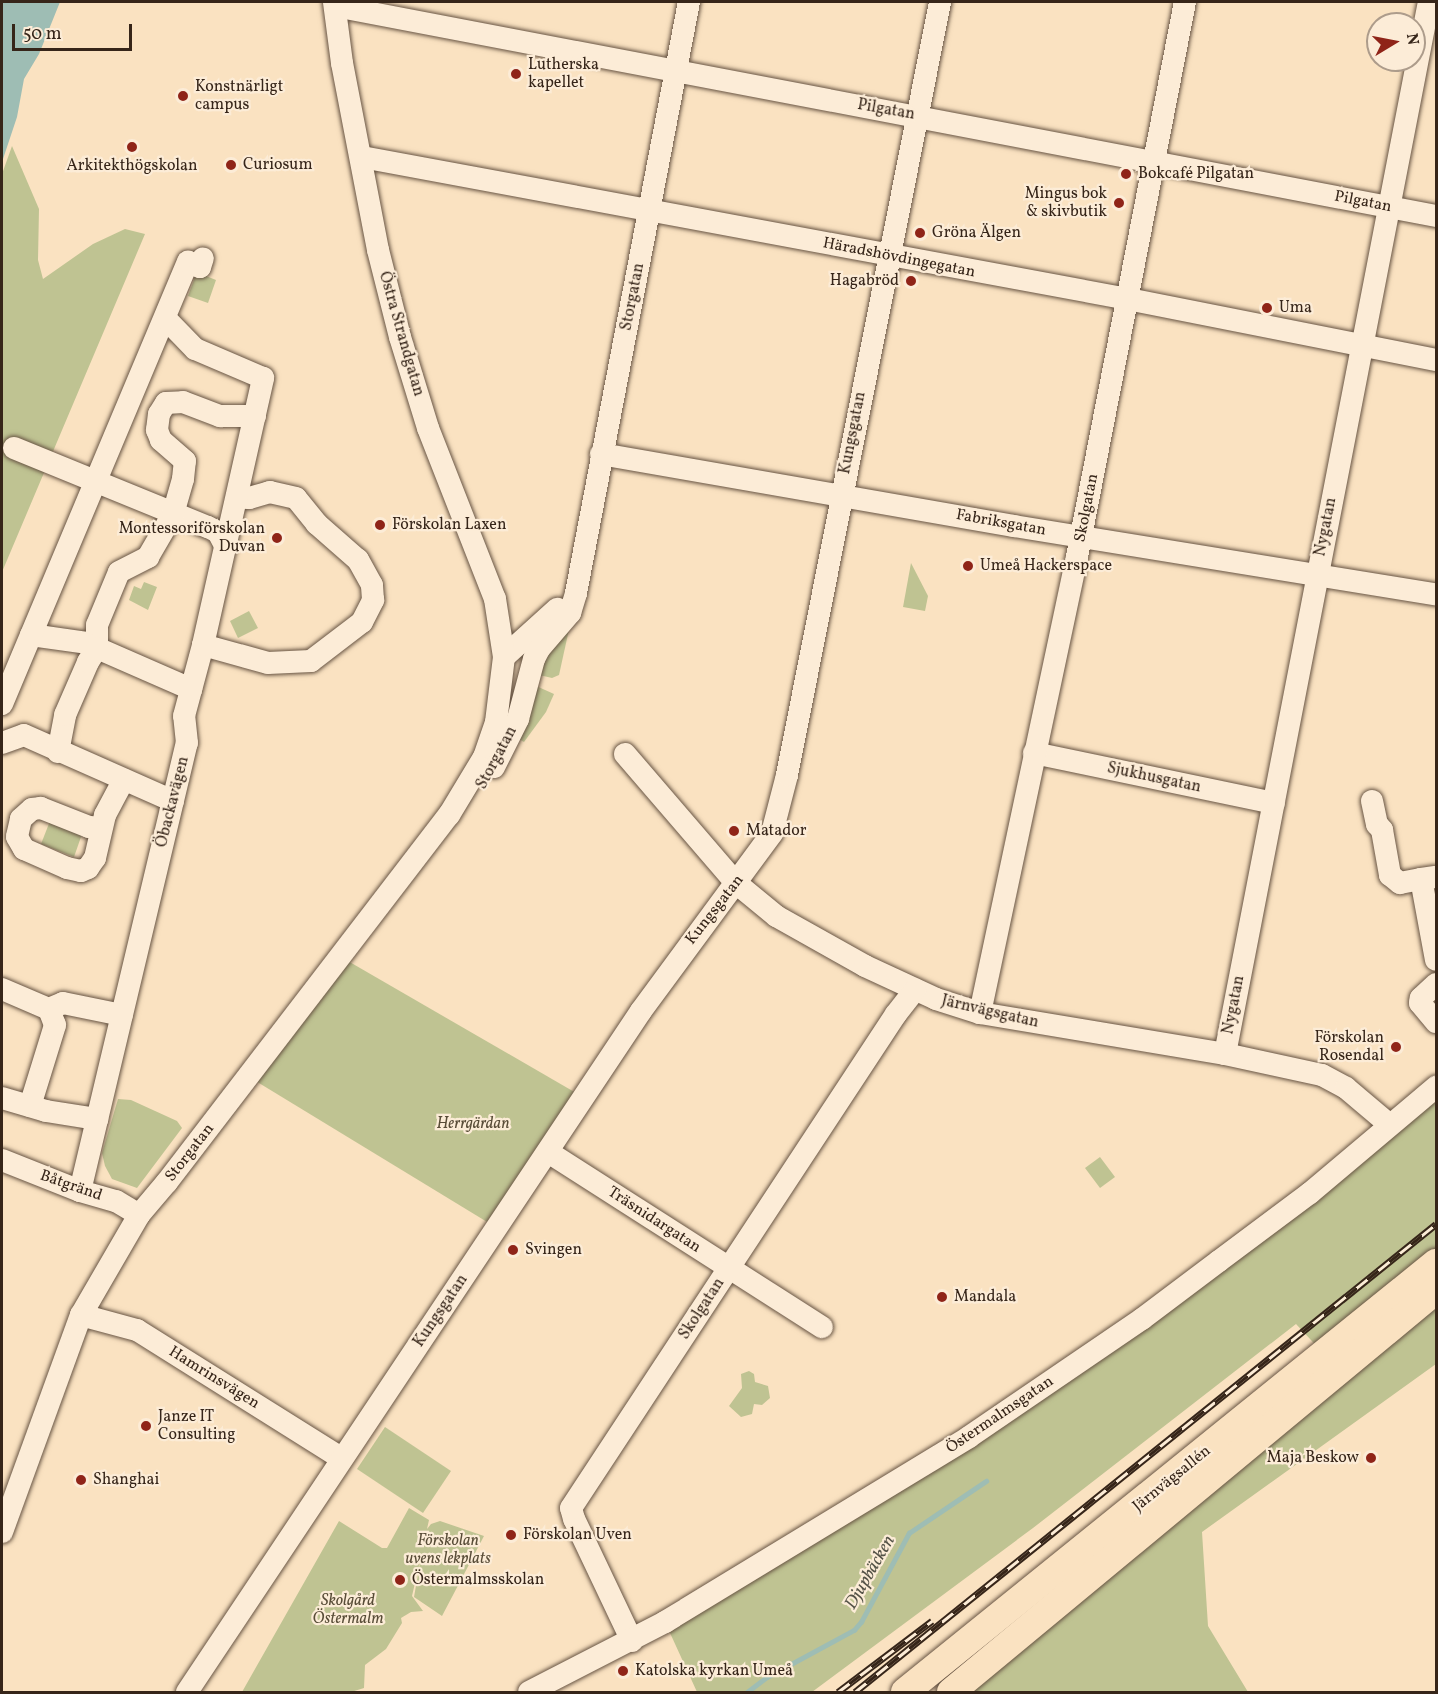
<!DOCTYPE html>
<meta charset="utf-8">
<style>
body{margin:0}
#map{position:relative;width:1438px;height:1694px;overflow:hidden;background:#fae2c1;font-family:Vollkorn,serif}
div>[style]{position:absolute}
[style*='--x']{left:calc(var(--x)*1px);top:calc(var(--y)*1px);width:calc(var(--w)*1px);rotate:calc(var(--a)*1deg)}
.green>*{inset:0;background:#bfc392}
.water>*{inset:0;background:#9ebdb4}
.stream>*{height:4.5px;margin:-2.25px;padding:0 2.25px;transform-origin:2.25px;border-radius:2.25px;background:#9ebdb4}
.roads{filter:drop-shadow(0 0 2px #675443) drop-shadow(0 0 2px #675443)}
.minor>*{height:22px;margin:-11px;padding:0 11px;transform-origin:11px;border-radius:11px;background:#fcecd7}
.major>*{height:28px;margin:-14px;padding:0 14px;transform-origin:14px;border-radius:14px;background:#fae2c1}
.rail>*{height:7px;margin-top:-3.5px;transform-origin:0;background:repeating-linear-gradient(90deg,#fcecd7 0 14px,#362519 0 28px);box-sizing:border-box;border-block:2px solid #362519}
.dots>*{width:16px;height:16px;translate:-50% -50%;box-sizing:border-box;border:3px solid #fcecd7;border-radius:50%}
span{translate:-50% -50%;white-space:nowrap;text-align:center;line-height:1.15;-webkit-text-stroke:4.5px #fcecd7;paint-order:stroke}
.poi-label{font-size:16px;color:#362519}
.left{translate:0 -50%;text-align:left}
.right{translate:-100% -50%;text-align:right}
.street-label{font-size:16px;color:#362519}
.park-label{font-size:16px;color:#584c37;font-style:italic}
.water-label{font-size:18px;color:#555348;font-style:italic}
.frame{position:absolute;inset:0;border:3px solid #362519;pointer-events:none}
.north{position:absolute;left:1366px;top:12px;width:60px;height:60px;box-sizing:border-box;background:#fcecd7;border:2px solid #ad9c8b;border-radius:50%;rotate:80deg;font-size:16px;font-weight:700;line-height:24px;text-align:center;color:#362519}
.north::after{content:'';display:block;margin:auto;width:21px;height:27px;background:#8f2418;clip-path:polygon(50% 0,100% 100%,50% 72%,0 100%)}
.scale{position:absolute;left:12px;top:24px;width:120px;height:27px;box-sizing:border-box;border:3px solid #362519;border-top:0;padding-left:8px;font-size:18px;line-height:21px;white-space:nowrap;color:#362519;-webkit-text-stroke:4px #fcecd7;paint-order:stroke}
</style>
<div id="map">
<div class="green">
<div style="clip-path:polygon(12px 146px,39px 209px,38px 260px,43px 279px,93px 244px,125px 229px,145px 234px,2px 572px,2px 174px)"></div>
<div style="clip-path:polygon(201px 274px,216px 280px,208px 303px,188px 296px,195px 277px)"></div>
<div style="clip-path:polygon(911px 563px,928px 596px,925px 611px,903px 607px)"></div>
<div style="clip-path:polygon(144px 582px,157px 587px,148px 610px,129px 600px,134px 586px,141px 589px)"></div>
<div style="clip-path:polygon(249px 611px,258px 628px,238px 638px,230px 621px)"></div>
<div style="clip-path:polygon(570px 625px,559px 675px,552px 678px,535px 674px,542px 659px)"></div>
<div style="clip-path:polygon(534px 685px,554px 694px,546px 712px,524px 742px,519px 739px)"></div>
<div style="clip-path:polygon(50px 821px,82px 834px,74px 857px,41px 844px)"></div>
<div style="clip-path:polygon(341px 957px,583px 1097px,497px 1228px,249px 1077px)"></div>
<div style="clip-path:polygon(1436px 1087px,1436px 1364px,1202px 1532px,1208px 1626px,1248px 1692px,951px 1692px,1340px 1371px,1296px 1324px,1033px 1528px,812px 1692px,697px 1692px,665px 1622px,969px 1437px)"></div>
<div style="clip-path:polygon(118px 1099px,131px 1100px,177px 1121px,182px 1128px,137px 1188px,112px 1179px,105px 1166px,102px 1153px)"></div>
<div style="clip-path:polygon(1100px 1157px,1115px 1177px,1100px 1188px,1085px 1168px)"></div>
<div style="clip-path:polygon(749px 1371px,754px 1374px,755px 1382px,768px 1386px,770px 1398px,762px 1405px,754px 1404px,752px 1414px,741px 1417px,729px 1406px,742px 1388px,741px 1374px)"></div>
<div style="clip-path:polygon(385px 1427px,451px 1471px,423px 1513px,357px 1469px)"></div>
<div style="clip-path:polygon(409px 1508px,429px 1520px,427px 1529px,431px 1524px,440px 1521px,484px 1536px,442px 1616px,414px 1597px,421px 1557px,412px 1596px,423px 1611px,411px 1612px,401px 1618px,402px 1623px,386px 1649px,365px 1665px,364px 1688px,351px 1692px,242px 1692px,339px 1521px,382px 1548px,387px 1548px)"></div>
</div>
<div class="water">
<div style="clip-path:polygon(2px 2px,60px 2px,39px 54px,24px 79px,17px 117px,2px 162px)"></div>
</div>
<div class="stream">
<div style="--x:747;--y:1692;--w:25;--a:-37"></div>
<div style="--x:767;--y:1677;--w:99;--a:-28.4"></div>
<div style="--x:854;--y:1630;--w:11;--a:-49"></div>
<div style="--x:861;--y:1622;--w:101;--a:-61.7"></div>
<div style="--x:909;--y:1533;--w:93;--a:-34"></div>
</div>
<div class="roads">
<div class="minor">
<div style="--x:335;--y:6;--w:1121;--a:10.8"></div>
<div style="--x:362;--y:157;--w:779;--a:10.5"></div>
<div style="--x:1128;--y:299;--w:314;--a:11.2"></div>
<div style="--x:14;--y:448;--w:209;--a:22.2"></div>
<div style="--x:208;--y:527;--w:11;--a:27"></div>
<div style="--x:218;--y:532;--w:17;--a:62"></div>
<div style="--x:601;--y:454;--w:419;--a:9.9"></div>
<div style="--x:1014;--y:526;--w:427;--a:9.2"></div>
<div style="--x:31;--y:635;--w:58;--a:8"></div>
<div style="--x:88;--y:643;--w:10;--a:29"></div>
<div style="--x:97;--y:648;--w:23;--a:-90"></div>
<div style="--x:97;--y:625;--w:57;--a:-67.5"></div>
<div style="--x:119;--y:572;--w:33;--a:-27"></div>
<div style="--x:148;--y:557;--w:50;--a:-59.8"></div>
<div style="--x:173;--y:514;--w:36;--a:-74"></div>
<div style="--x:183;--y:479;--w:18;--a:-84"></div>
<div style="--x:185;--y:461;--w:32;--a:-139"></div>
<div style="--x:161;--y:440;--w:11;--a:-112"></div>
<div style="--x:157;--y:430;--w:16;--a:-83"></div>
<div style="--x:159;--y:414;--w:13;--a:-58"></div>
<div style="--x:166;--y:403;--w:17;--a:-3"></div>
<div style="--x:183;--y:402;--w:40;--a:21"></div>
<div style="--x:220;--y:416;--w:35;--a:0"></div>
<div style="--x:203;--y:645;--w:67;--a:15.5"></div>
<div style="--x:268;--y:663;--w:43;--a:-2.7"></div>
<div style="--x:311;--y:661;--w:64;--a:-37.4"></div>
<div style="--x:362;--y:622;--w:25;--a:-63"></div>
<div style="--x:373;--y:600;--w:15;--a:-94"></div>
<div style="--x:372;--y:585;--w:29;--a:-119"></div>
<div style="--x:358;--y:560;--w:55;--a:-138.7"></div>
<div style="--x:317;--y:524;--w:33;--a:-129"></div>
<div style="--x:296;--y:498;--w:27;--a:-167"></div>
<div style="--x:270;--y:492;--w:22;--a:164"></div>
<div style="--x:249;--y:498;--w:12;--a:-175"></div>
<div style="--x:504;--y:657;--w:72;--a:-42.2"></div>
<div style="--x:2;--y:704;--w:480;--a:-67.2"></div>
<div style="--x:188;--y:262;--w:13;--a:23"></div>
<div style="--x:200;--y:267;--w:9;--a:-72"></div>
<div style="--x:2;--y:743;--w:23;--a:-20"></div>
<div style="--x:24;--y:735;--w:163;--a:23.9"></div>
<div style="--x:58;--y:752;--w:38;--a:-79"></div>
<div style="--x:65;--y:715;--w:58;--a:-66.5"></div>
<div style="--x:88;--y:662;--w:17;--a:-57"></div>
<div style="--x:97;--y:648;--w:103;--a:23.6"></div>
<div style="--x:1034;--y:753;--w:245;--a:11.8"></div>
<div style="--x:625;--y:754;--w:170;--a:49.3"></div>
<div style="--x:736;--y:883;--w:52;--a:39.5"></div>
<div style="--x:776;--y:916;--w:102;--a:29.3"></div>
<div style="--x:865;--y:966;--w:78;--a:24.9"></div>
<div style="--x:936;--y:999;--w:46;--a:17.7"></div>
<div style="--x:980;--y:1013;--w:248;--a:9.5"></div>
<div style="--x:1225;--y:1054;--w:99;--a:12.2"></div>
<div style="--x:1322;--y:1075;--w:27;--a:28"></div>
<div style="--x:1346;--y:1088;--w:57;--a:40.1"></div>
<div style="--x:494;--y:767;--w:54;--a:-63.4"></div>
<div style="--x:518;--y:719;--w:62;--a:-75.1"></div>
<div style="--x:534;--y:659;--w:11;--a:-63"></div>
<div style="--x:539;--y:649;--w:48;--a:-49.3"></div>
<div style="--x:570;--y:613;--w:21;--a:-73"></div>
<div style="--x:576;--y:593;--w:602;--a:-79.18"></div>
<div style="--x:1372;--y:801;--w:24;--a:78"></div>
<div style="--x:1377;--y:824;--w:8;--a:50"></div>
<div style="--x:1382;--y:830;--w:46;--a:79.9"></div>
<div style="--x:1390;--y:875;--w:13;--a:39"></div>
<div style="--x:1400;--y:883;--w:21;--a:-11"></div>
<div style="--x:101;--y:828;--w:12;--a:-175"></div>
<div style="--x:89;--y:827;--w:52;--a:-158.4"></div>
<div style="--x:41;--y:808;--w:9;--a:174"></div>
<div style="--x:32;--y:809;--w:15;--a:138"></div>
<div style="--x:21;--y:819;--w:18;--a:103"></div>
<div style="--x:17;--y:837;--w:14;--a:60"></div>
<div style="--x:24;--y:849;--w:47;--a:23.8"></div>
<div style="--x:67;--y:868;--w:14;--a:12"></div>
<div style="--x:81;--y:871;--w:8;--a:-23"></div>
<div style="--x:88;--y:868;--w:12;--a:-55"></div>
<div style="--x:95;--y:858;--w:44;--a:-76.9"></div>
<div style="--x:105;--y:815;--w:40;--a:-62"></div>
<div style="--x:1435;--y:877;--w:14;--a:172"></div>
<div style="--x:1421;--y:879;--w:82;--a:79.5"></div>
<div style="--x:1436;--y:984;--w:21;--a:137"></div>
<div style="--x:1421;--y:998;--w:5;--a:101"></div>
<div style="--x:1420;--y:1003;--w:25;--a:50"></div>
<div style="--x:2;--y:989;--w:51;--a:23.1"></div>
<div style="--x:49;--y:1009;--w:15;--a:-23"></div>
<div style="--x:63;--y:1003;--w:60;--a:11.5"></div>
<div style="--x:980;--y:1013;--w:466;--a:-78"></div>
<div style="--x:1077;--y:557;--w:565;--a:-78.99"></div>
<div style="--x:1225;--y:1054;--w:1072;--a:-79.03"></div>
<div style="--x:2;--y:1098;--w:46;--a:16.5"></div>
<div style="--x:46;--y:1111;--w:52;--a:8.9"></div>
<div style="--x:30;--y:1106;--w:85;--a:-72.8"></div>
<div style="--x:55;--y:1025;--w:17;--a:-111"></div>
<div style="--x:548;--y:1152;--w:325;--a:32.6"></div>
<div style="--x:2;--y:1160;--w:84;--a:21.7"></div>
<div style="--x:80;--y:1191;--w:37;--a:16"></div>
<div style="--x:116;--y:1201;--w:27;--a:31"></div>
<div style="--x:80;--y:1191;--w:461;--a:-76.6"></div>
<div style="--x:187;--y:743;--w:27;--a:-96"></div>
<div style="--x:184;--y:716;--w:73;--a:-75"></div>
<div style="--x:203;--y:645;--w:274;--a:-77.3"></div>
<div style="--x:263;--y:378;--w:74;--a:-156.9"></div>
<div style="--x:195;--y:349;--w:43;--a:-134.1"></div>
<div style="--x:81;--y:1315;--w:58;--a:15"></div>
<div style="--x:137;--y:1330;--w:241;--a:32.1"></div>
<div style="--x:2;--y:1532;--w:231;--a:-70"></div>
<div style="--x:81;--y:1315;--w:116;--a:-59.9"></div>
<div style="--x:139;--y:1215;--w:43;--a:-49.7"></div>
<div style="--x:167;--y:1182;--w:463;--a:-52.5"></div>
<div style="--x:449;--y:815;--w:68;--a:-58.9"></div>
<div style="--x:484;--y:757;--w:37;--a:-71"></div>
<div style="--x:496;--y:722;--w:65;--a:-83"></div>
<div style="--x:504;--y:657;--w:59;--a:-98.8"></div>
<div style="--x:495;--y:599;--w:184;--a:-111.4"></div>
<div style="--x:428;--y:428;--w:95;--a:-107.1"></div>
<div style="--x:400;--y:337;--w:90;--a:-104.2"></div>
<div style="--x:378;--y:250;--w:190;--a:-100.9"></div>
<div style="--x:342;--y:63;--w:62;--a:-97.5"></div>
<div style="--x:632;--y:1641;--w:135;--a:-115.4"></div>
<div style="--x:574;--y:1519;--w:11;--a:-105"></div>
<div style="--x:571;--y:1508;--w:591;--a:-56.66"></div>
<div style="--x:896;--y:1014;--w:31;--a:-52"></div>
<div style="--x:187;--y:1692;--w:818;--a:-56.31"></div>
<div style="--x:641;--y:1011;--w:221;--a:-53.6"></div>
<div style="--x:772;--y:833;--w:60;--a:-75.5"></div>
<div style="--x:787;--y:775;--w:788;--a:-78.8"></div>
<div style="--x:529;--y:1692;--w:153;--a:-27.2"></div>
<div style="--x:665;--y:1622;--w:356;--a:-31.3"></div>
<div style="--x:969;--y:1437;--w:209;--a:-34.3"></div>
<div style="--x:1142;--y:1319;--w:96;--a:-37"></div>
<div style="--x:1219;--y:1261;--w:114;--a:-36.8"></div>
<div style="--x:1310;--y:1193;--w:165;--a:-40.1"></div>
</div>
<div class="major">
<div style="--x:905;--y:1692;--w:683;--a:-38.94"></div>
<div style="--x:951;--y:1692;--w:630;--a:-39.65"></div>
</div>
</div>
<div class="rail">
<div style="--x:838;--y:1692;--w:118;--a:-37.1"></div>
<div style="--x:855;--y:1692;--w:746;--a:-38.85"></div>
</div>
<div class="dots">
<div style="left:516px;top:74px;background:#8f2418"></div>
<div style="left:183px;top:96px;background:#8f2418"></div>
<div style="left:132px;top:147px;background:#8f2418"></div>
<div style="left:231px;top:165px;background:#8f2418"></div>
<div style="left:1126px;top:174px;background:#8f2418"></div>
<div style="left:1119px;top:203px;background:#8f2418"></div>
<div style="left:920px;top:233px;background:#8f2418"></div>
<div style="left:911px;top:281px;background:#8f2418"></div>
<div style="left:1267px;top:308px;background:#8f2418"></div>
<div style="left:380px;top:525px;background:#8f2418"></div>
<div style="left:277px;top:538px;background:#8f2418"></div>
<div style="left:968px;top:566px;background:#8f2418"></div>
<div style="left:734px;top:831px;background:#8f2418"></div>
<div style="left:1396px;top:1047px;background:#8f2418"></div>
<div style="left:513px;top:1250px;background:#8f2418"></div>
<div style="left:942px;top:1297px;background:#8f2418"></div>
<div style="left:146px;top:1426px;background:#8f2418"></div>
<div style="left:1371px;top:1458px;background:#8f2418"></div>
<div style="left:81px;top:1480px;background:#8f2418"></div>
<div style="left:511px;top:1535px;background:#8f2418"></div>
<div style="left:400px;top:1580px;background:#8f2418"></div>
<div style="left:623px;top:1671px;background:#8f2418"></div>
</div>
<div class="poi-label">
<span class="left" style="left:528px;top:74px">Lutherska<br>kapellet</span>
<span class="left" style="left:195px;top:96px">Konstnärligt<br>campus</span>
<span class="left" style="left:243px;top:165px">Curiosum</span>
<span style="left:132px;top:166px">Arkitekthögskolan</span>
<span class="left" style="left:1138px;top:174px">Bokcafé Pilgatan</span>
<span class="right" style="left:1107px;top:203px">Mingus bok<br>&amp; skivbutik</span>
<span class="left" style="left:932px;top:233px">Gröna Älgen</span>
<span class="right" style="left:899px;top:281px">Hagabröd</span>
<span class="left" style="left:1279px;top:308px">Uma</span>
<span class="left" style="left:392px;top:525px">Förskolan Laxen</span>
<span class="right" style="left:265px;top:538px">Montessoriförskolan<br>Duvan</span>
<span class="left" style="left:980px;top:566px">Umeå Hackerspace</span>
<span class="left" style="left:746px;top:831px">Matador</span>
<span class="right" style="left:1384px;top:1047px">Förskolan<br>Rosendal</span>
<span class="left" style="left:525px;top:1250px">Svingen</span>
<span class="left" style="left:954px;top:1297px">Mandala</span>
<span class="left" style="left:158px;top:1426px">Janze IT<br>Consulting</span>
<span class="right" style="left:1359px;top:1458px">Maja Beskow</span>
<span class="left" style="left:93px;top:1480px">Shanghai</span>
<span class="left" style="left:523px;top:1535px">Förskolan Uven</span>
<span class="left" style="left:412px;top:1580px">Östermalmsskolan</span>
<span class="left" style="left:635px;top:1671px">Katolska kyrkan Umeå</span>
</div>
<div class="street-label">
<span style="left:886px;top:110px;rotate:10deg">Pilgatan</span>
<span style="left:1363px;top:202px;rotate:11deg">Pilgatan</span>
<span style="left:899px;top:258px;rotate:11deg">Häradshövdingegatan</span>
<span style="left:633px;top:297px;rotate:-79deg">Storgatan</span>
<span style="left:401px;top:334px;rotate:74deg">Östra Strandgatan</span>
<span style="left:853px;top:433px;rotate:-79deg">Kungsgatan</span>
<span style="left:1087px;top:508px;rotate:-79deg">Skolgatan</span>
<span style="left:1001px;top:523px;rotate:10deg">Fabriksgatan</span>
<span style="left:1326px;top:527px;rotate:-79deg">Nygatan</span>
<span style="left:497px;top:758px;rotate:-62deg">Storgatan</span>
<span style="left:1154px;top:778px;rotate:12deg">Sjukhusgatan</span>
<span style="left:173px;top:802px;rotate:-76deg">Öbackavägen</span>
<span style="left:715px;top:910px;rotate:-52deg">Kungsgatan</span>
<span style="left:1234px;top:1005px;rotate:-79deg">Nygatan</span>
<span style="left:990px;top:1012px;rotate:13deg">Järnvägsgatan</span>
<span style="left:190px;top:1153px;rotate:-52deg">Storgatan</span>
<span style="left:71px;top:1186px;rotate:19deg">Båtgränd</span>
<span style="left:654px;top:1220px;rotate:33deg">Träsnidargatan</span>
<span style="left:702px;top:1309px;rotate:-57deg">Skolgatan</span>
<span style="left:441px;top:1311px;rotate:-56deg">Kungsgatan</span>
<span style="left:214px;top:1378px;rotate:32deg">Hamrinsvägen</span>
<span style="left:1000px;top:1415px;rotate:-34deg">Östermalmsgatan</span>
<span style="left:1172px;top:1479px;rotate:-39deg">Järnvägsallén</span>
</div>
<div class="park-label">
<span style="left:473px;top:1124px">Herrgärdan</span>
<span style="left:448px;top:1550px">Förskolan<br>uvens lekplats</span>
<span style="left:348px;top:1610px">Skolgård<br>Östermalm</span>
</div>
<div class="water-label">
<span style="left:871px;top:1573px;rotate:-60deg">Djupbäcken</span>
</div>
<div class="frame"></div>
<div class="north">N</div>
<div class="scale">50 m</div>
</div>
